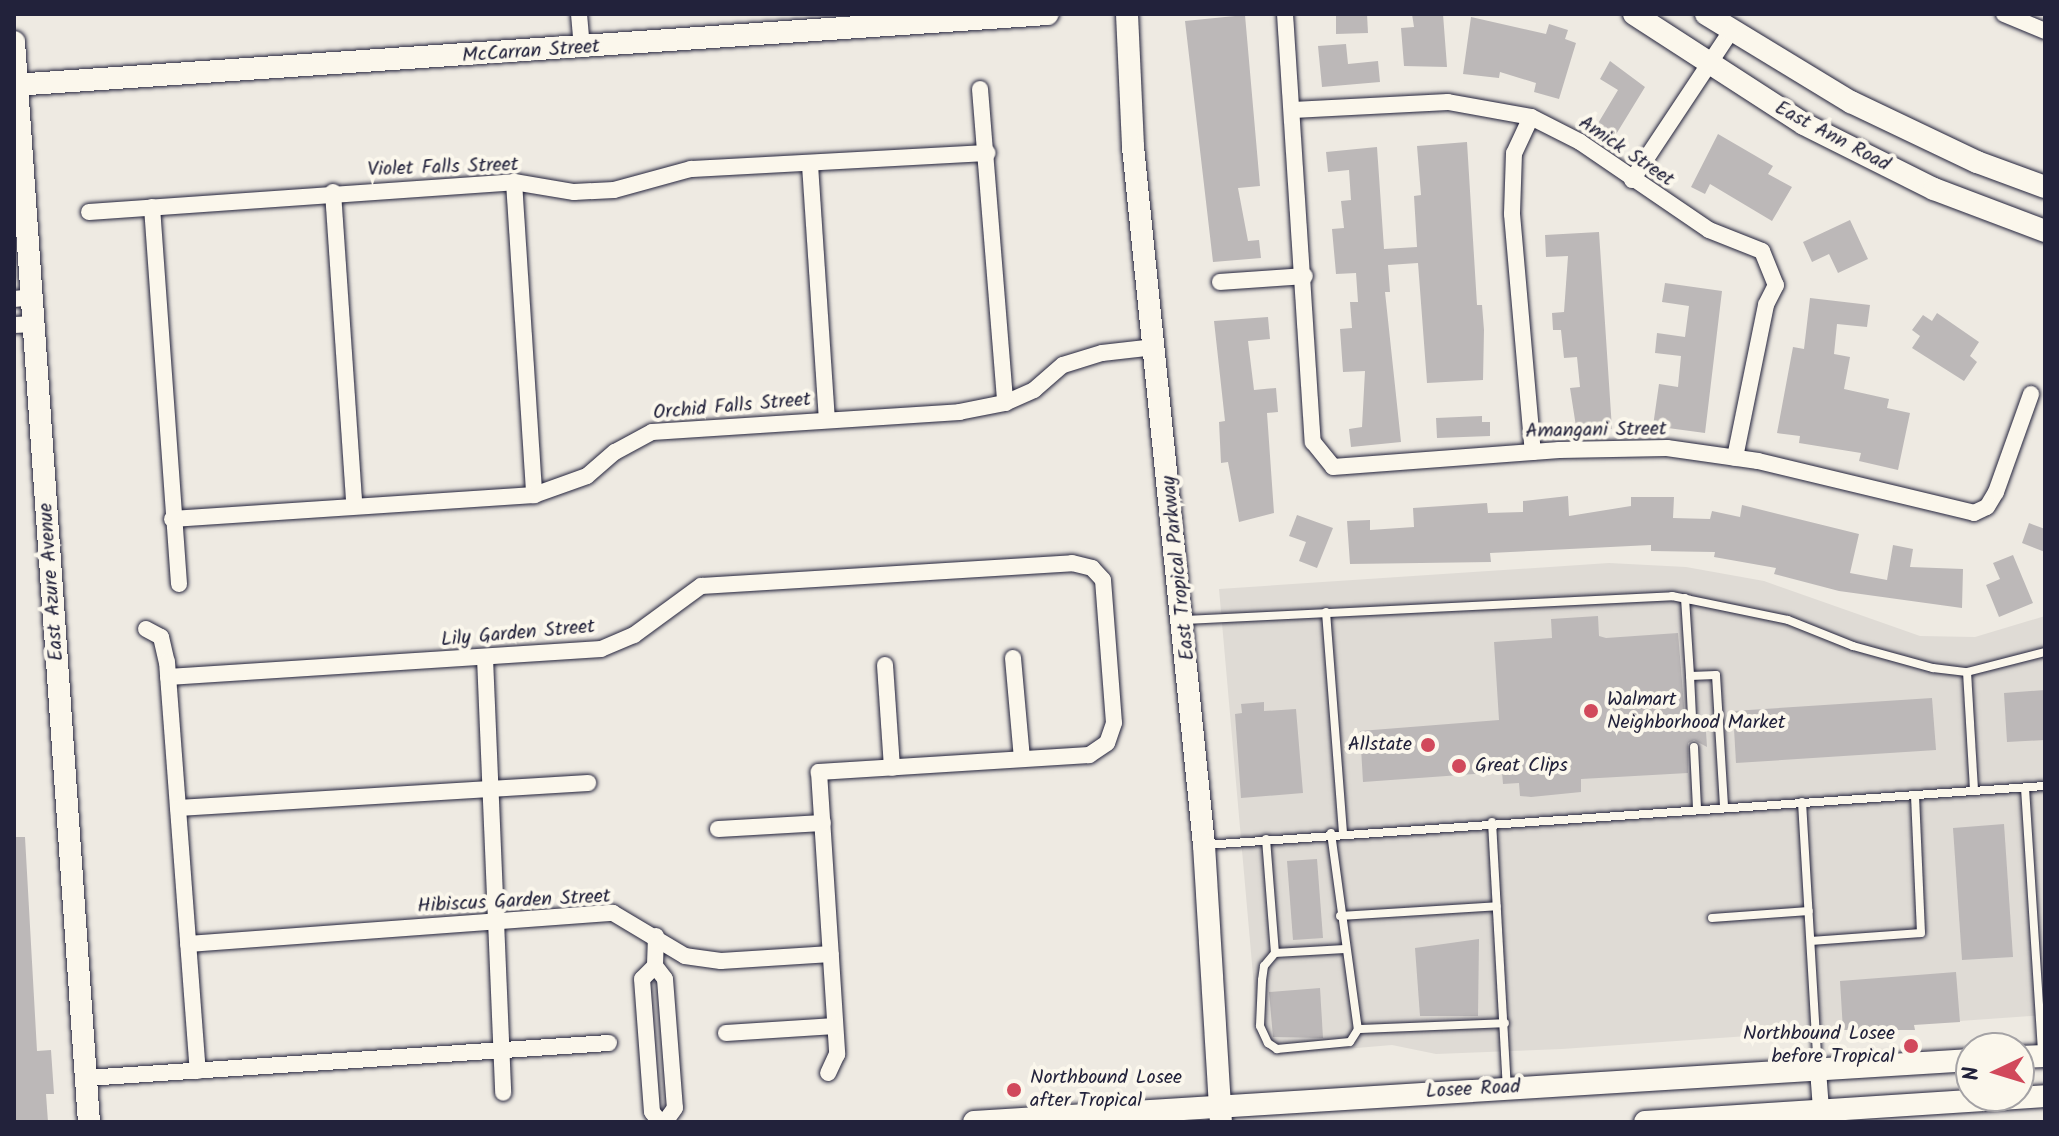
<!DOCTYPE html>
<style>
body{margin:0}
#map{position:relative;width:2059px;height:1136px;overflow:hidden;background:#eeeae2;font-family:Kalam,sans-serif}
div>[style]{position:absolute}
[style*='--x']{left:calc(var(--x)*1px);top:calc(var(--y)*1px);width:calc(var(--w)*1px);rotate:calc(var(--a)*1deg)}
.built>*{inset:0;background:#dfdbd5}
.building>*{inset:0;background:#bcb8b8}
.roads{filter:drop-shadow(0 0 2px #22223b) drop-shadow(0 0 2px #22223b)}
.lane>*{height:8px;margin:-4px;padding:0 4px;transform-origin:4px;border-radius:4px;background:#fbf7ec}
.street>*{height:16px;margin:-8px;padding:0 8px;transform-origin:8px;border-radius:8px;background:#fbf7ec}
.secondary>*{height:22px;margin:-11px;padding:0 11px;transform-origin:11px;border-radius:11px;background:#fbf7ec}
.dots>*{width:22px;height:22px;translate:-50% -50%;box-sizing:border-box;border:4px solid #fbf7ec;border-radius:50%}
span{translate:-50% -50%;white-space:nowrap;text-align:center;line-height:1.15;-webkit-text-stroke:8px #fbf7ec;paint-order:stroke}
.street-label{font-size:20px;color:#22223b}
.poi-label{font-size:20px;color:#22223b}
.left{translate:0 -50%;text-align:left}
.right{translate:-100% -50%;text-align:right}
.frame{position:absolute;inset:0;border:16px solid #22223b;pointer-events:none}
.north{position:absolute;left:1955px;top:1032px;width:80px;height:80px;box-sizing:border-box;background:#fbf7ec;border:2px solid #a4a2a5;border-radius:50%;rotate:266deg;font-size:22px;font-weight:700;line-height:32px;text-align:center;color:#22223b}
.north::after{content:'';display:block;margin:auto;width:28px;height:36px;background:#d1495b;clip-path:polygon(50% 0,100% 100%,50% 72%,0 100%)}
</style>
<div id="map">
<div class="built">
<div style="clip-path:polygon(1609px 563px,1686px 567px,1764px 581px,1920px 636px,1975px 637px,2045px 616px,2045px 1015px,1562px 1049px,1436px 1054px,1392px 1045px,1274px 1055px,1258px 1032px,1219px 589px)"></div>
</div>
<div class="building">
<div style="clip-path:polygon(1336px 14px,1367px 14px,1368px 33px,1336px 34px)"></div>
<div style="clip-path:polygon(1412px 14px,1443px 14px,1447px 67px,1404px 66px,1401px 28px,1414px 27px)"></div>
<div style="clip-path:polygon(1245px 15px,1260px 186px,1238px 188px,1248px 241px,1259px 240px,1261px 258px,1213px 262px,1185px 21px)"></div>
<div style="clip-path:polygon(1471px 17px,1546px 34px,1549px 24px,1568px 30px,1565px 39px,1576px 43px,1559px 99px,1534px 92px,1536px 83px,1500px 72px,1499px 78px,1463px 74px)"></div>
<div style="clip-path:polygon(1346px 44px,1348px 64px,1378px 61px,1380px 82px,1322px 87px,1318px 46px)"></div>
<div style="clip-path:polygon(1610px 61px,1645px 87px,1615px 136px,1597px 125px,1618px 90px,1600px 79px)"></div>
<div style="clip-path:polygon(1718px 134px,1773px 166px,1768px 174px,1792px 187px,1772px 221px,1710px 184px,1705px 194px,1691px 187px)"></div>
<div style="clip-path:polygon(1467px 142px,1477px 305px,1482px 305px,1484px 330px,1483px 380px,1427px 383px,1418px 263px,1388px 265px,1390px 292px,1385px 292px,1401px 442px,1351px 447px,1349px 429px,1362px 427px,1365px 371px,1343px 372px,1340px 329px,1352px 328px,1350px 302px,1358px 302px,1356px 273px,1336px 274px,1332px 229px,1344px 228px,1341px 201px,1351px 200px,1349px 170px,1328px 172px,1326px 152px,1377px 147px,1384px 249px,1417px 247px,1414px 196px,1421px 195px,1417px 146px)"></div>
<div style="clip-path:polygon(1850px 220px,1868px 259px,1838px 273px,1829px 254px,1812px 262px,1803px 242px)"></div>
<div style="clip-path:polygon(1599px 232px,1612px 429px,1577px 433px,1570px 388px,1580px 387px,1577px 357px,1564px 358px,1561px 330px,1553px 330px,1552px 313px,1564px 312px,1568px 256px,1546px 257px,1545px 235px)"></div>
<div style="clip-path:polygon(1665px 283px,1722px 291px,1705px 433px,1653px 426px,1659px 384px,1678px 387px,1681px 356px,1655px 353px,1657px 333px,1685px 337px,1689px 306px,1662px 302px)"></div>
<div style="clip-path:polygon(1810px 298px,1870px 305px,1867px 327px,1837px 324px,1834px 354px,1850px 357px,1844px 389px,1889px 399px,1887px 408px,1910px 413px,1898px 470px,1859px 461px,1861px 453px,1799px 443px,1800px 436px,1777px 433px,1793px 347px,1804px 349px)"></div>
<div style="clip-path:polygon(1937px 313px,1979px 342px,1970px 356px,1977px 362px,1964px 381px,1912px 348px,1920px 336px,1912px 330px,1923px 315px,1932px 321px)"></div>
<div style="clip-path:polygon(1268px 317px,1270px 339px,1248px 341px,1254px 390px,1276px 388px,1278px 412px,1267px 413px,1274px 513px,1239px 522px,1228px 462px,1221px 463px,1219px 422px,1225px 421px,1214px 321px)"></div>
<div style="clip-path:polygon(1482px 416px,1482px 422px,1490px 422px,1490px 436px,1437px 438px,1436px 418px)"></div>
<div style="clip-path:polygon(1568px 496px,1569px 516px,1631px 506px,1631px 497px,1674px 497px,1673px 518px,1710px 519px,1712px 511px,1740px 517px,1742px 505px,1859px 534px,1850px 573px,1887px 580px,1893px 545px,1913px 549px,1910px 567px,1963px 569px,1962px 608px,1839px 591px,1774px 574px,1776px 568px,1714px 557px,1715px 552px,1651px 551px,1651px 545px,1490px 553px,1491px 562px,1350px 564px,1347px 521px,1370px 520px,1370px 530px,1414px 527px,1413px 508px,1487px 503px,1488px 513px,1523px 512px,1523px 501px)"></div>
<div style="clip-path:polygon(1297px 515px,1333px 528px,1317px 568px,1299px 561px,1306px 542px,1289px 536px)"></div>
<div style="clip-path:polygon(2029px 523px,2045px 529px,2045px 552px,2022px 543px)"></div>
<div style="clip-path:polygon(2013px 555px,2033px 603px,1999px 617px,1986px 585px,2000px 579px,1993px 563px)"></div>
<div style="clip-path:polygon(1598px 616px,1599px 636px,1606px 638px,1678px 633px,1685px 718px,1693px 724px,1705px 716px,1707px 747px,1694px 740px,1688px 743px,1688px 773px,1581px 779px,1581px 792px,1531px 797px,1520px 796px,1519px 783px,1503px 784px,1502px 772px,1363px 782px,1360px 731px,1499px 720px,1494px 642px,1552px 638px,1551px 619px)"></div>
<div style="clip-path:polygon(2045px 690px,2045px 740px,2007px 742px,2004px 693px)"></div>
<div style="clip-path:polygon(1932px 698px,1936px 750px,1736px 763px,1733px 711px)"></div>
<div style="clip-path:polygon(1264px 702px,1264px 711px,1296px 709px,1303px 793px,1241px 798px,1235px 714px,1242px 713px,1241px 704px)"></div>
<div style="clip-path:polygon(2004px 824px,2013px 957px,1962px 960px,1953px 828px)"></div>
<div style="clip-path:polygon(14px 837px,25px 837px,37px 1051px,51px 1050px,54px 1094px,46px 1094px,48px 1122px,14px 1122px)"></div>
<div style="clip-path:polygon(1317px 859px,1323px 938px,1293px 940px,1287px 861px)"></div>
<div style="clip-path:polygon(1479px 939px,1478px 1016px,1420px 1016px,1415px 948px)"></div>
<div style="clip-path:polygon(1956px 972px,1960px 1022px,1914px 1025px,1915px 1030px,1843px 1030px,1840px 981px)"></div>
<div style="clip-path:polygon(1320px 988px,1323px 1038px,1273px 1037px,1269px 992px)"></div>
</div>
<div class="roads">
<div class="lane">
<div style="--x:1685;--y:598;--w:78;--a:86.3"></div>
<div style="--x:1690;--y:676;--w:26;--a:-2"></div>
<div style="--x:1716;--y:675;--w:132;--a:86.5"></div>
<div style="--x:1326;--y:612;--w:221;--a:85.6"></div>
<div style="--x:1185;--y:620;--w:488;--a:-2.8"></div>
<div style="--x:1672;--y:596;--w:118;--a:11.7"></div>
<div style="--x:1788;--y:620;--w:70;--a:21.8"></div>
<div style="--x:1853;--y:646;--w:83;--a:15.4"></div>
<div style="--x:1933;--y:668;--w:34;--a:7"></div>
<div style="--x:1967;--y:672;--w:81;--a:-14.4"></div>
<div style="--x:1967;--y:672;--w:119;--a:86.6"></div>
<div style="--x:1690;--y:676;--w:41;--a:87.2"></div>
<div style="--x:1694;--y:747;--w:62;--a:87.2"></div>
<div style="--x:2025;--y:788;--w:267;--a:86.3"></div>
<div style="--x:1802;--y:802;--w:267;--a:86.6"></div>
<div style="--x:1492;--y:822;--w:266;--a:86.8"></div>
<div style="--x:1331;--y:833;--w:198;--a:82.2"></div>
<div style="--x:1358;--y:1029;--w:147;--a:-2.3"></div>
<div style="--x:1266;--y:839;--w:114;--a:85.5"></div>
<div style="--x:1275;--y:953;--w:70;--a:-3.3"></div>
<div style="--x:1205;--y:845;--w:842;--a:-4.02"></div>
<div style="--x:1340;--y:916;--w:157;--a:-3.6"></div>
<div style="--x:1712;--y:918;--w:97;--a:-4.1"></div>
<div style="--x:1811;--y:941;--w:110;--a:-4.2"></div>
<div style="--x:1921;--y:933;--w:138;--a:-92.5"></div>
<div style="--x:1275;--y:953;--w:17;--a:130"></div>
<div style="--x:1264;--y:966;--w:14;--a:98"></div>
<div style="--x:1262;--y:980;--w:46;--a:92.5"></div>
<div style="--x:1260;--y:1026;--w:19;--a:65"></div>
<div style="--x:1268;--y:1043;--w:11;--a:34"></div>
<div style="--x:1277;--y:1049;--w:73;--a:-5.5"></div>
<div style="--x:1350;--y:1042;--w:15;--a:-58"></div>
</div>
<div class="street">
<div style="--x:579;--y:14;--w:35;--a:85"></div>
<div style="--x:1285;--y:14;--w:429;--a:86.3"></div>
<div style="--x:1313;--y:442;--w:32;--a:51"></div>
<div style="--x:1333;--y:467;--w:227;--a:-4.3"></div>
<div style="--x:1559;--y:450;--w:108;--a:-1.1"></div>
<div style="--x:1667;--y:448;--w:92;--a:8.1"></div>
<div style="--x:1758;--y:461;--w:222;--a:13.5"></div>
<div style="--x:1974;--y:513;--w:14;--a:-25"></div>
<div style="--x:1987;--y:507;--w:17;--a:-59"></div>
<div style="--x:1996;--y:492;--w:104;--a:-70.3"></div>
<div style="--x:2004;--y:14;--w:44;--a:22.5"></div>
<div style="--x:980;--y:89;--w:315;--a:85.4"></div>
<div style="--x:1293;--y:110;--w:155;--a:-3"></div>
<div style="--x:1448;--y:102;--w:84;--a:10.2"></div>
<div style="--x:1531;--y:117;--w:55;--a:27"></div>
<div style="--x:1580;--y:142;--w:156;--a:34.3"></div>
<div style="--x:1709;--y:230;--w:57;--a:21.6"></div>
<div style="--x:1762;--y:251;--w:37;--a:68"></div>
<div style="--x:1776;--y:285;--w:22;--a:117"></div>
<div style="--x:1766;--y:305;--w:156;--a:101.5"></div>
<div style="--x:1531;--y:117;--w:40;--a:115"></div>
<div style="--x:1514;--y:153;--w:61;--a:91.9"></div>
<div style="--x:1512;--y:214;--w:239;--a:85"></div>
<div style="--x:810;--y:165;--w:254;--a:86.2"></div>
<div style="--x:1632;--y:180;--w:179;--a:-56.4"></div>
<div style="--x:514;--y:182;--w:314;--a:86.3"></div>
<div style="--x:333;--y:192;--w:313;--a:86.1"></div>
<div style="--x:152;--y:207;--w:378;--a:85.9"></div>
<div style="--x:89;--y:212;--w:426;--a:-4"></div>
<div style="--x:514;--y:182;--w:61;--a:9.5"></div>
<div style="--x:574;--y:192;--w:40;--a:-2.9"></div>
<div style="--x:614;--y:190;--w:80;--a:-15.3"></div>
<div style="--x:691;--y:169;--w:297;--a:-3.1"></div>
<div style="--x:1220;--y:282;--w:85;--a:-4"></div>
<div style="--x:14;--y:299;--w:18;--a:-6"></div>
<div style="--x:14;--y:325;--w:20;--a:-3"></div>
<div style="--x:172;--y:519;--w:363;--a:-3.8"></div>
<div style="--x:534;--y:495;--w:56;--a:-19.7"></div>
<div style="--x:587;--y:476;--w:37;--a:-41"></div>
<div style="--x:615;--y:452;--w:42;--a:-28.4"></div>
<div style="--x:652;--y:432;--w:308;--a:-3.7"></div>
<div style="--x:959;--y:412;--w:47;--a:-11.1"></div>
<div style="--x:1005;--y:403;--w:32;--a:-24"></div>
<div style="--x:1034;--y:390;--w:38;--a:-41"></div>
<div style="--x:1063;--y:365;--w:41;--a:-17.1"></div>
<div style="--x:1102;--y:353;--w:53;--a:-6.5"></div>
<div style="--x:146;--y:629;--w:17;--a:28"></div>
<div style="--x:161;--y:637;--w:26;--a:77"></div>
<div style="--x:167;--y:662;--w:410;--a:85.7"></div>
<div style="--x:485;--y:658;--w:435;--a:87.6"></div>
<div style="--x:1013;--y:658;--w:101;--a:84.9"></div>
<div style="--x:885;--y:665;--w:103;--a:86.1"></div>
<div style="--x:168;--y:677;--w:434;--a:-3.7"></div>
<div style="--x:601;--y:649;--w:36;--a:-23"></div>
<div style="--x:634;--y:635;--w:83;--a:-36.2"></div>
<div style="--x:701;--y:586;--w:372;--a:-3.5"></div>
<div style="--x:1072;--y:563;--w:21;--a:14"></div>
<div style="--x:1092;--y:568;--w:16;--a:47"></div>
<div style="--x:1103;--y:580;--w:143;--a:85.6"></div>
<div style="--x:1114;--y:723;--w:21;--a:109"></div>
<div style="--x:1107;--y:743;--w:22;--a:146"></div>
<div style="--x:1089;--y:755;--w:271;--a:176.4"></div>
<div style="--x:819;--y:772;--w:283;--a:86.3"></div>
<div style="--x:837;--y:1054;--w:21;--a:115"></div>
<div style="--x:178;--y:808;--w:411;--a:-3.5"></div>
<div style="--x:718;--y:829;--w:105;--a:-3.3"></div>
<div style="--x:656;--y:936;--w:30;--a:92"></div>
<div style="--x:655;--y:966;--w:16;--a:52"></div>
<div style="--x:665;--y:979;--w:129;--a:85.6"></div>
<div style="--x:675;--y:1108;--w:17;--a:126"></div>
<div style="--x:188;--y:944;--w:426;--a:-4.2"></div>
<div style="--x:613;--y:913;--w:84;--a:30.8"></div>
<div style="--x:685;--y:956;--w:36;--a:8"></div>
<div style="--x:721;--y:961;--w:110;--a:-3.6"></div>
<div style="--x:655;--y:966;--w:18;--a:135"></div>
<div style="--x:642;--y:979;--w:133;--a:85.7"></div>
<div style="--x:652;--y:1112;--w:13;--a:51"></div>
<div style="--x:726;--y:1033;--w:109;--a:-3.7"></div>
<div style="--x:1818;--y:1070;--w:52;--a:85.6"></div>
<div style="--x:86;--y:1078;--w:524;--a:-3.83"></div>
</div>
<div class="secondary">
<div style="--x:1127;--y:14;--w:133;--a:87.4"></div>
<div style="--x:1133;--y:147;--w:702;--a:84.19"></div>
<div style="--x:1204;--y:845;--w:278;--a:86.5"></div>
<div style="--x:1634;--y:14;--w:202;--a:32.9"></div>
<div style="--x:1804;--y:124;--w:145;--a:26.6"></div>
<div style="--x:1934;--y:189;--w:119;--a:20.7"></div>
<div style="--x:1706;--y:14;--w:170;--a:31.3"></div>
<div style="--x:1851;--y:102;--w:140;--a:25.5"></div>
<div style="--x:1977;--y:162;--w:72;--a:20.2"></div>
<div style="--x:14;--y:42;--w:1083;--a:86.03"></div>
<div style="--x:14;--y:85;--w:1036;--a:-3.93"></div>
<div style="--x:2019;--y:1057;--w:26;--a:-2"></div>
<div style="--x:974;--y:1122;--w:999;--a:-3.56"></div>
<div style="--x:1645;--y:1122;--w:401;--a:-3.7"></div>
</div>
</div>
<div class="dots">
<div style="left:1591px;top:711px;background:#d1495b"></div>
<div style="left:1428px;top:745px;background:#d1495b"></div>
<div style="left:1459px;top:766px;background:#d1495b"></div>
<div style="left:1911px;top:1046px;background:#d1495b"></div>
<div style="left:1014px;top:1090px;background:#d1495b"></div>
</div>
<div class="street-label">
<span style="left:531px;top:52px;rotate:-4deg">McCarran Street</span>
<span style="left:1832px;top:137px;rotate:28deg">East Ann Road</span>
<span style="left:1626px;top:152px;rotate:34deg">Amick Street</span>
<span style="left:443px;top:168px;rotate:-2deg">Violet Falls Street</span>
<span style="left:732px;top:407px;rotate:-5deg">Orchid Falls Street</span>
<span style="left:1596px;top:431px;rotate:-1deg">Amangani Street</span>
<span style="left:1179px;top:568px;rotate:-96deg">East Tropical Parkway</span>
<span style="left:52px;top:582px;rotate:-94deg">East Azure Avenue</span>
<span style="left:518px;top:634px;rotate:-5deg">Lily Garden Street</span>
<span style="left:514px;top:902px;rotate:-3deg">Hibiscus Garden Street</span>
<span style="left:1473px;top:1090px;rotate:-3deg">Losee Road</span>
</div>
<div class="poi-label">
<span class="left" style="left:1607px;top:712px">Walmart<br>Neighborhood Market</span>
<span class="right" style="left:1412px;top:745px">Allstate</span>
<span class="left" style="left:1475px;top:766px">Great Clips</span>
<span class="right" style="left:1895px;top:1046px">Northbound Losee<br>before Tropical</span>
<span class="left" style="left:1030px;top:1090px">Northbound Losee<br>after Tropical</span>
</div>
<div class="frame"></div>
<div class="north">N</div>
</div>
